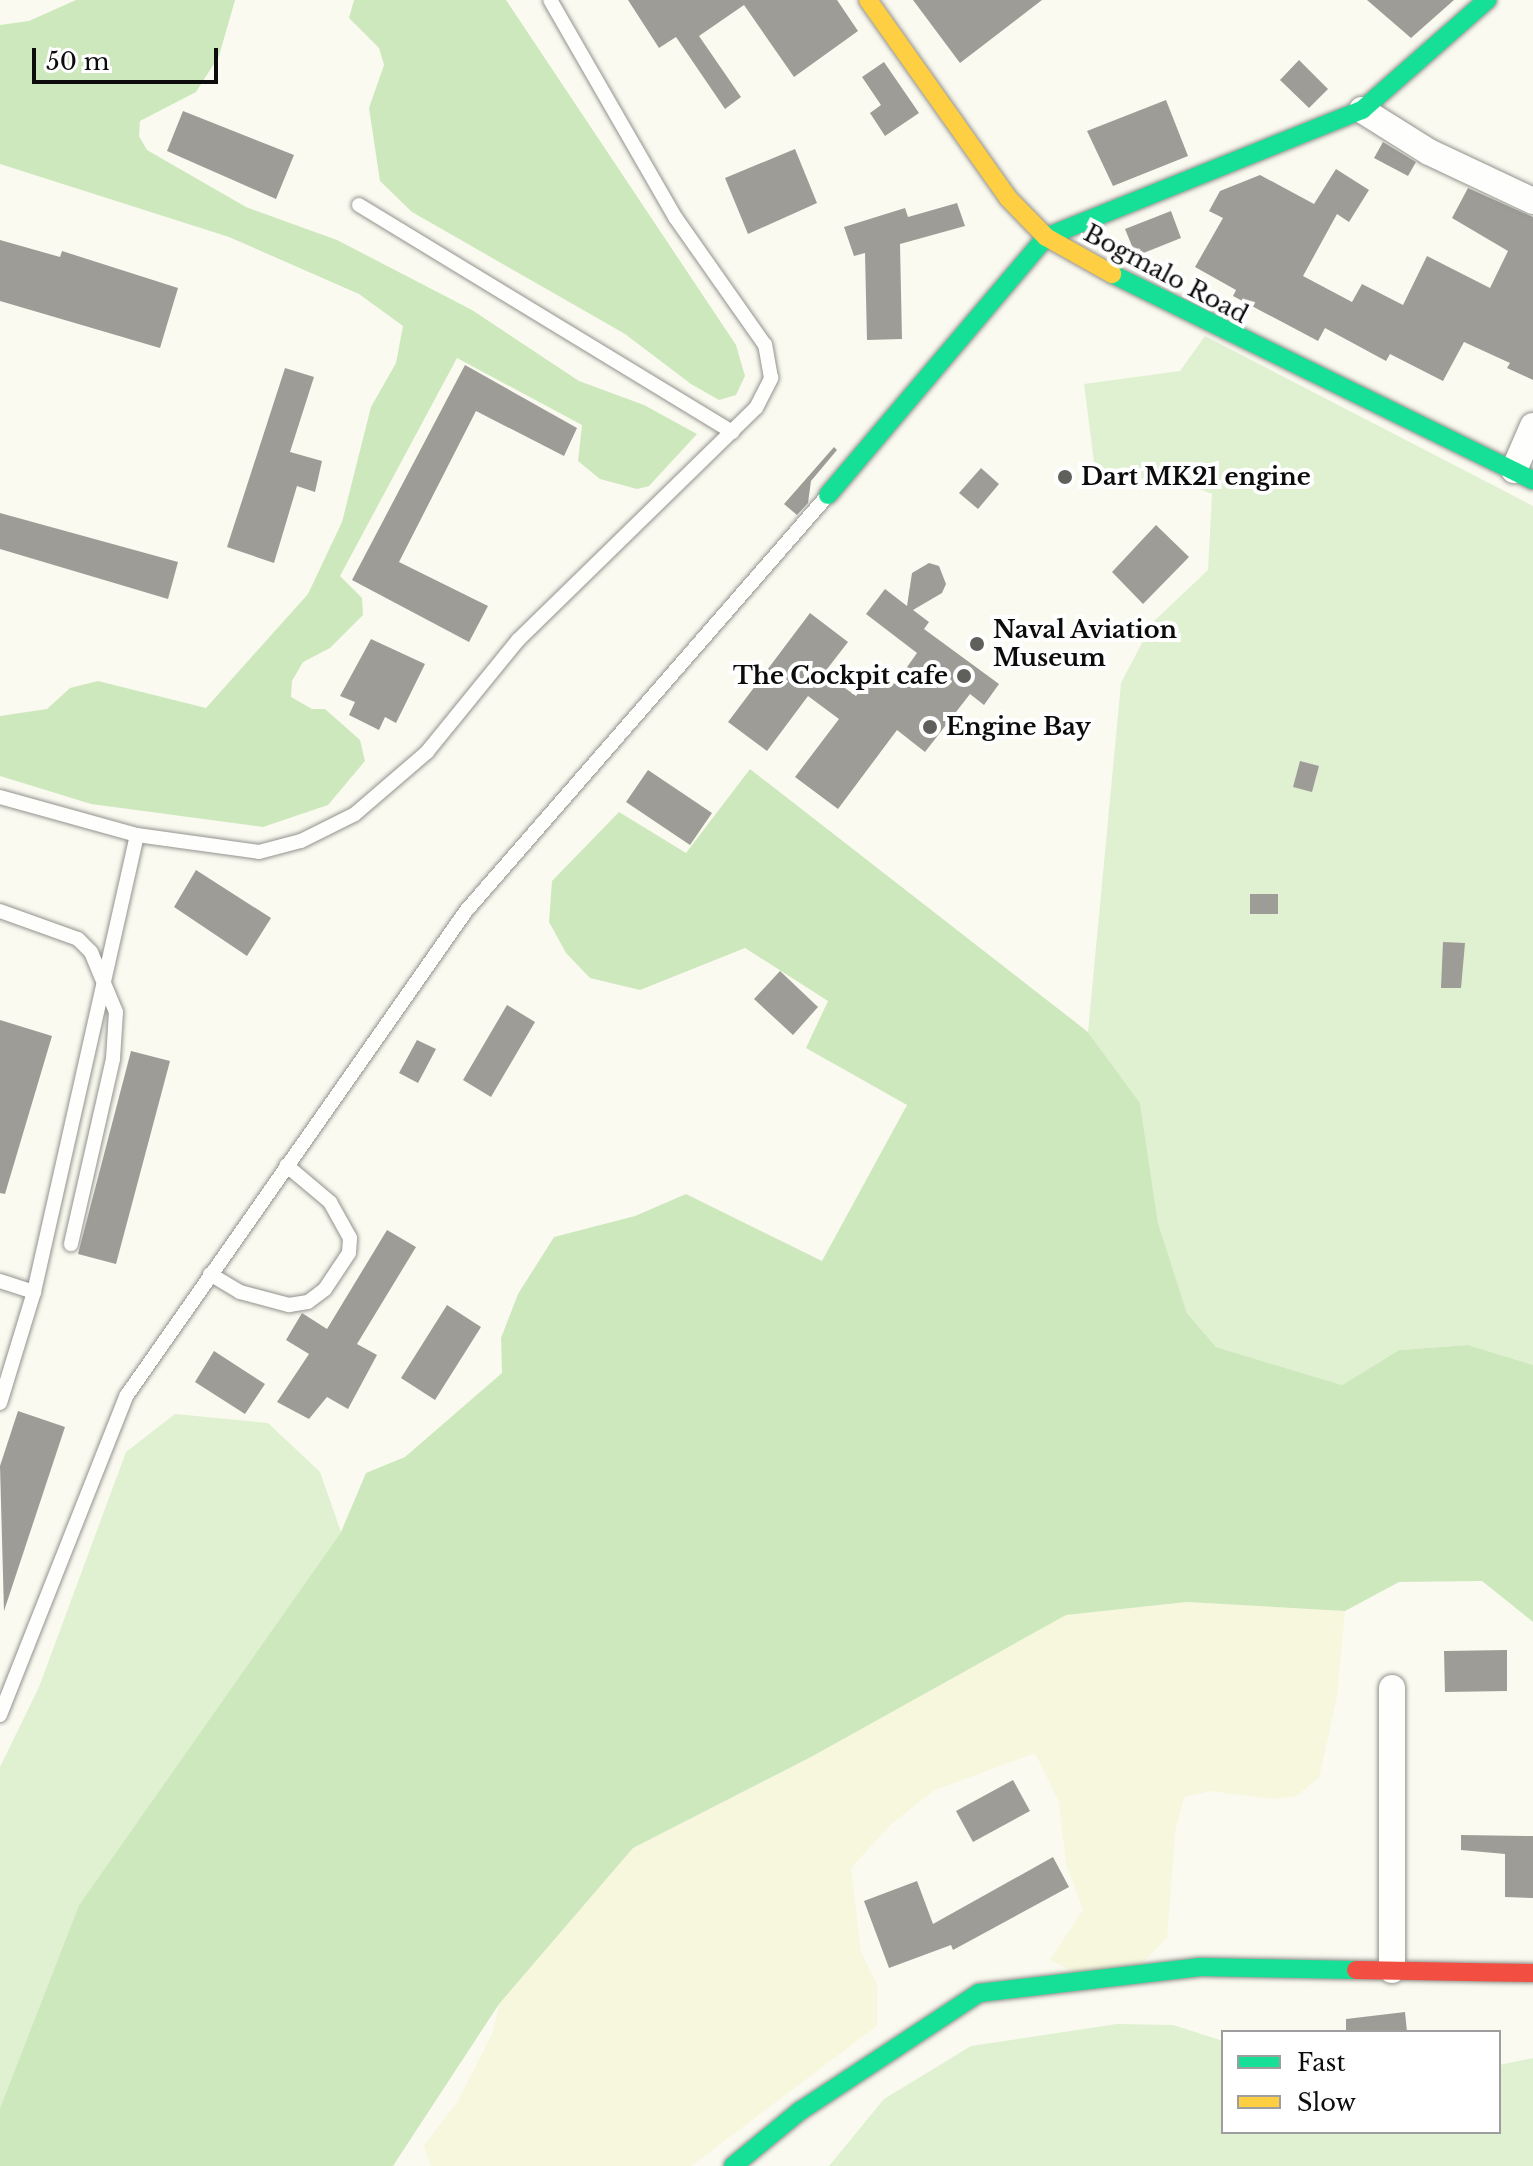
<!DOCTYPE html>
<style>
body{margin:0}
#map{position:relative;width:1533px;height:2166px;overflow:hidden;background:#fafaf0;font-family:"Libre Baskerville",serif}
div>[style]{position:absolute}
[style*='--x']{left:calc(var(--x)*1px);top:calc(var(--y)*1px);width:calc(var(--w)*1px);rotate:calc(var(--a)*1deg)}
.farmland>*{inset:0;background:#f6f7dc}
.green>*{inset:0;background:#dff1d0}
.forest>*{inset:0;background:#cee8bd}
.building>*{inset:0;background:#9d9c96}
.roads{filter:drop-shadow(0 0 2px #93938f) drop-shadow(0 0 2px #93938f)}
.lane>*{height:14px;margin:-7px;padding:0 7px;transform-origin:7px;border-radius:7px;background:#fefefd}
.street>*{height:26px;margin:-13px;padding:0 13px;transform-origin:13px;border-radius:13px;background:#fefefd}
.fast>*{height:18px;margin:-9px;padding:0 9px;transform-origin:9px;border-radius:9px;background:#16e098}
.slow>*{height:18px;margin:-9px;padding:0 9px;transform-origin:9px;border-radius:9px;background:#ffcf43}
.jam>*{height:18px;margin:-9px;padding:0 9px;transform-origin:9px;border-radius:9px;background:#f24e42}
.dots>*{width:22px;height:22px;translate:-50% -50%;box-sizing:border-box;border:4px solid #fff;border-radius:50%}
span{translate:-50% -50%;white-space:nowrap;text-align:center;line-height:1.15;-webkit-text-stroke:8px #fff;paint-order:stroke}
.street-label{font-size:24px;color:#0c0c0c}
.poi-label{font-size:24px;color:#0c0c0c;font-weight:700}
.left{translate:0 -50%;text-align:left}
.right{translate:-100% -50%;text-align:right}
.legend{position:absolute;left:1221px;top:2030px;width:280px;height:104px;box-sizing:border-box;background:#fff;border:2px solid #9e9e9e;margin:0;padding:10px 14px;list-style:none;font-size:24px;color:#0c0c0c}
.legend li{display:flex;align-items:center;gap:16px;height:40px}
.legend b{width:40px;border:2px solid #9e9e9e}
.scale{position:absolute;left:32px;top:48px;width:186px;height:36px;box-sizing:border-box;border:4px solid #0c0c0c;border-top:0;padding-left:10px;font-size:24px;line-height:28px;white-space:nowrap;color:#0c0c0c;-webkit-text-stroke:6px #fff;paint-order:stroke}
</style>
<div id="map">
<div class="farmland">
<div style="clip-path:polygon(1187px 1602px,1345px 1611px,1337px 1696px,1319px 1778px,1296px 1796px,1274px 1799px,1211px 1791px,1184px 1797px,1175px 1832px,1167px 1938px,1140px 1965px,1074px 1972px,1050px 1960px,1083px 1910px,1066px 1864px,1059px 1802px,1035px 1753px,935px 1790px,891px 1824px,851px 1868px,861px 1952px,877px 1985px,877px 2026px,691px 2166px,431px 2166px,424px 2146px,458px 2101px,493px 2032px,499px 2004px,633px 1848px,811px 1757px,1066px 1615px)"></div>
</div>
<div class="green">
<div style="clip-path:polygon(1205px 336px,1533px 506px,1533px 1365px,1468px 1345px,1399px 1350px,1342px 1385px,1216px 1347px,1187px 1313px,1158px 1223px,1140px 1103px,1088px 1032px,1121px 683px,1153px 622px,1208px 570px,1212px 494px,1173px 478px,1096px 477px,1084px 384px,1180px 371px)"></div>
<div style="clip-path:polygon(175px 1414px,268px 1423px,320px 1472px,341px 1532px,79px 1905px,0 2108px,0 1767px,39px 1687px,126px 1452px)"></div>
<div style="clip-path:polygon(1117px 2024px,1173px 2025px,1223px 2041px,1223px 2132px,1499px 2132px,1499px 2065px,1533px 2058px,1533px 2166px,829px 2166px,884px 2099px,971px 2046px)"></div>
</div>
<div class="forest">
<div style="clip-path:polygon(76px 0,235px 0,219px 56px,196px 92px,140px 121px,139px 136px,147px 150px,246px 207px,337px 240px,472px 310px,579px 381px,644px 405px,697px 434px,649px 486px,637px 489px,600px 479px,578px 461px,582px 425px,457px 358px,340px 576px,362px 598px,363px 615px,330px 648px,303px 662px,292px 681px,291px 697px,312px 709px,325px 709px,360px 740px,365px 761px,328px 805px,263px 827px,91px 804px,0 776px,0 716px,47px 709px,70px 688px,98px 681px,206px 708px,308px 594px,342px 522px,371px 407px,396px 363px,403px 326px,359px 294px,229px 237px,0 164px,0 25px,29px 21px)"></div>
<div style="clip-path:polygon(354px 0,506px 0,736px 345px,745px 376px,736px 395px,719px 400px,691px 384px,625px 334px,412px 212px,380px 181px,369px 108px,384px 65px,379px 48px,349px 18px)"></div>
<div style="clip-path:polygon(750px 769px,1088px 1032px,1140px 1103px,1158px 1223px,1187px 1313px,1216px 1347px,1342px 1385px,1399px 1350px,1468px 1345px,1533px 1365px,1533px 1622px,1482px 1581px,1399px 1582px,1345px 1611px,1187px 1602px,1066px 1615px,811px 1757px,633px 1848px,499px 2004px,393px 2166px,0 2166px,0 2108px,79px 1905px,341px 1532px,366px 1473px,405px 1457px,502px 1373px,501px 1338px,518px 1294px,554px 1237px,635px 1216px,686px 1194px,822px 1261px,907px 1105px,806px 1048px,828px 1001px,745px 948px,640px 990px,590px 978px,566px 953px,549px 922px,552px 881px,619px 812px,686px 853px)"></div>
</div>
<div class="building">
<div style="clip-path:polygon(628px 0,837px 0,858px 31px,794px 77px,744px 5px,699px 36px,741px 97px,725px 109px,676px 37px,659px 48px)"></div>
<div style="clip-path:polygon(913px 0,1042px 0,960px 63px)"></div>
<div style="clip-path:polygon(1367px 0,1454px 0,1411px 38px)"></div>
<div style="clip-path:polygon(1299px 60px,1328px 89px,1309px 108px,1280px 80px)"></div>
<div style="clip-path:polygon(884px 62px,919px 113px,885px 136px,870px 113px,881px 105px,862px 77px)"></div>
<div style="clip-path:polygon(1166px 100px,1188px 156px,1113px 186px,1087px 131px)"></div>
<div style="clip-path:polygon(183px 111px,294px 155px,276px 199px,167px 151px)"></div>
<div style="clip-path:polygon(1383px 142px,1416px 162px,1408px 176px,1374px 158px)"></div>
<div style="clip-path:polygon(795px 149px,817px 203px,748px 234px,725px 178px)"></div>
<div style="clip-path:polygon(1336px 169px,1369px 190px,1349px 222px,1337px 214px,1303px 276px,1352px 302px,1362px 284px,1403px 305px,1427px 256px,1490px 288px,1508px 251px,1452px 218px,1468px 188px,1533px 217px,1533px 380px,1507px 368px,1510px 363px,1464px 342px,1443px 381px,1390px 354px,1386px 361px,1325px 328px,1318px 341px,1233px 296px,1236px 290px,1195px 267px,1223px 218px,1209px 211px,1220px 191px,1260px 175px,1314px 204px)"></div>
<div style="clip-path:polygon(957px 203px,965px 226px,900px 244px,902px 339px,867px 340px,865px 253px,854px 256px,844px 227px,905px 208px,908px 217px)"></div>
<div style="clip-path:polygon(1171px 211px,1181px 238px,1136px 256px,1125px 229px)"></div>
<div style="clip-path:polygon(0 240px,60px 257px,62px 251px,178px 288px,160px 348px,0 301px)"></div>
<div style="clip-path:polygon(465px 365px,577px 428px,564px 456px,476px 411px,399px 562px,488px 606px,469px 642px,352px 580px)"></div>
<div style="clip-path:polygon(285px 368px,314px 377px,290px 452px,322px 461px,315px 492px,297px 486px,274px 563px,227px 547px)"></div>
<div style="clip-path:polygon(834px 447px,837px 450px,811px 481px,808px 503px,797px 515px,784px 504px)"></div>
<div style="clip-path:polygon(981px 468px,999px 484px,978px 509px,959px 493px)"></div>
<div style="clip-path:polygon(0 513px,178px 562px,168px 599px,0 549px)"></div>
<div style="clip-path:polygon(1156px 525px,1189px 557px,1143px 604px,1112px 572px)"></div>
<div style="clip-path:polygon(929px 563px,939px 566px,946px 584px,942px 593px,913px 610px,929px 622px,924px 629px,999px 684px,984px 705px,970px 694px,925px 752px,897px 730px,838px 809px,795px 777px,839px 719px,808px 696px,767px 751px,728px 722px,810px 613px,848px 642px,824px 673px,856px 696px,876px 670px,895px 684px,917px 653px,866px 614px,885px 589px,907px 606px,912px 573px)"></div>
<div style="clip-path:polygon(371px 639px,425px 664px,396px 723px,385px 717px,379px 730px,349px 715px,355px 702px,340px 696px)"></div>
<div style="clip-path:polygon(1300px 761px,1319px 766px,1312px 792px,1293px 787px)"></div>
<div style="clip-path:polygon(648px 770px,712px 813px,690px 845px,626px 802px)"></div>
<div style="clip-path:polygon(196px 870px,271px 918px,247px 956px,174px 907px)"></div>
<div style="clip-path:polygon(1250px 894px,1278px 894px,1278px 914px,1250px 914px)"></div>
<div style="clip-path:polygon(1443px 942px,1465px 943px,1461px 988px,1441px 988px)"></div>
<div style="clip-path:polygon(780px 971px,818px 1007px,793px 1035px,754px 999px)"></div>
<div style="clip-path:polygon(507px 1005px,535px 1022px,491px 1097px,463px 1080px)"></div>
<div style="clip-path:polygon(0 1020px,52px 1036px,5px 1194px,0 1193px)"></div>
<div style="clip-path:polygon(417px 1040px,436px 1049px,418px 1083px,399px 1073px)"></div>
<div style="clip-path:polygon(131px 1051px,170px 1061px,116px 1264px,78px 1254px)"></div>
<div style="clip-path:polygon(387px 1230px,416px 1247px,357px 1344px,377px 1355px,348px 1409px,327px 1397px,309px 1419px,277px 1402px,309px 1354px,286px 1340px,302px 1313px,327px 1329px)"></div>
<div style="clip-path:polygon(447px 1305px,481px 1327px,435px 1400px,401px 1378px)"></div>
<div style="clip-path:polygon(214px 1351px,265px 1384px,245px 1414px,195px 1382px)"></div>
<div style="clip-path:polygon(18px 1411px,65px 1427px,4px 1611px,0 1466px)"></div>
<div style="clip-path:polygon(1507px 1650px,1507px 1691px,1445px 1692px,1444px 1651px)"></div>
<div style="clip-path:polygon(1013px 1780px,1030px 1811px,973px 1842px,956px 1811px)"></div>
<div style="clip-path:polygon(1461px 1835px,1533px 1836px,1533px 1898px,1505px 1897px,1505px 1854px,1461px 1850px)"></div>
<div style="clip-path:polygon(1053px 1857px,1069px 1887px,953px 1950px,951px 1945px,889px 1968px,864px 1901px,917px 1881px,933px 1924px)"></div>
<div style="clip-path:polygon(1405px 2012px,1407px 2032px,1346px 2032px,1346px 2019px)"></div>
</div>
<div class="roads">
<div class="lane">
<div style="--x:359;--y:205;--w:437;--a:31.3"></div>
<div style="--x:0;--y:797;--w:142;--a:15.5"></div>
<div style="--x:137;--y:835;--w:123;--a:7.9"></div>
<div style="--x:259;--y:852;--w:43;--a:-14.7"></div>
<div style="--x:301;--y:841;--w:60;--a:-26.6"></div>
<div style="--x:355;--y:814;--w:95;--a:-40.7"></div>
<div style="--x:427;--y:752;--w:144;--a:-50.9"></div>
<div style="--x:518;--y:640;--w:332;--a:-44.3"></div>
<div style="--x:756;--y:408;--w:34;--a:-63"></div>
<div style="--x:771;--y:378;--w:34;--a:-100"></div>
<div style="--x:765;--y:345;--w:156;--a:-125.1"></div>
<div style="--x:675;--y:217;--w:250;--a:-119.9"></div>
<div style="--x:0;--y:911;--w:83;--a:19.7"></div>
<div style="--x:78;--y:939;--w:18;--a:45"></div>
<div style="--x:91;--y:952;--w:65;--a:67.4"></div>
<div style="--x:116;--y:1012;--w:47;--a:93.7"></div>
<div style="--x:113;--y:1059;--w:190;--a:102.8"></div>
<div style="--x:210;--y:1274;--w:35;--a:31"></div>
<div style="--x:240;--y:1292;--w:51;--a:14.9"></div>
<div style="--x:289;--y:1305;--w:19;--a:-9"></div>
<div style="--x:308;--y:1302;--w:21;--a:-37"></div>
<div style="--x:325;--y:1289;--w:43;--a:-56.3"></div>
<div style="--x:349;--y:1253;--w:15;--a:-86"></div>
<div style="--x:350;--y:1238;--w:41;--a:-119.1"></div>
<div style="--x:330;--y:1202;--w:57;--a:-139.9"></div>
<div style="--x:0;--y:1281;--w:36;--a:18"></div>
<div style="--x:34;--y:1292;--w:116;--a:107"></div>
<div style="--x:34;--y:1292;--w:468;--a:-77.3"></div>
<div style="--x:0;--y:1715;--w:344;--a:-68.4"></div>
<div style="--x:127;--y:1395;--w:591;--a:-54.99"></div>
<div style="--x:466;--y:911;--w:551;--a:-48.97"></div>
</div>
<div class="street">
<div style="--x:1362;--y:110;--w:79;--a:32.1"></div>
<div style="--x:1429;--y:152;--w:115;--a:25.2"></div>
<div style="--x:1514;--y:470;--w:48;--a:-66.6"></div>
<div style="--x:1392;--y:1970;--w:282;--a:-90"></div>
</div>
<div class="fast">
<div style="--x:1112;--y:274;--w:469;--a:26.1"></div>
<div style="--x:828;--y:495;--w:338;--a:-49.8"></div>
<div style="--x:1046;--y:237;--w:341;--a:-21.9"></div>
<div style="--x:1362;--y:110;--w:167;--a:-41.3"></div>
<div style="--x:733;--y:2166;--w:87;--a:-39.4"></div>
<div style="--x:800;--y:2111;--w:214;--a:-33.4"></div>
<div style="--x:979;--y:1993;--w:223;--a:-6.7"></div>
<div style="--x:1200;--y:1967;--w:156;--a:1.1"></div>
</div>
<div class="slow">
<div style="--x:868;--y:0;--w:242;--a:54.7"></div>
<div style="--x:1008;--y:198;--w:54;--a:45.7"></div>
<div style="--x:1046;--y:237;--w:76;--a:29.3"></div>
</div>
<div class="jam">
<div style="--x:1356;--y:1970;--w:177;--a:1"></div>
</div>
</div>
<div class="dots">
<div style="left:1065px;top:477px;background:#5f5f5c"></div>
<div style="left:977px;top:644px;background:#5f5f5c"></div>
<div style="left:964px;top:676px;background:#5f5f5c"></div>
<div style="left:930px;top:727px;background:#5f5f5c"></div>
</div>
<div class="street-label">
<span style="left:1166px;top:274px;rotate:28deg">Bogmalo Road</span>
</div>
<div class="poi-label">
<span class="left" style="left:1081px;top:477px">Dart MK21 engine</span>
<span class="left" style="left:993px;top:644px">Naval Aviation<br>Museum</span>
<span class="right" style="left:948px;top:676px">The Cockpit cafe</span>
<span class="left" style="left:946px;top:727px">Engine Bay</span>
</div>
<ul class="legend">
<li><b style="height:10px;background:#16e098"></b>Fast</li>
<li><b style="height:10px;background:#ffcf43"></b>Slow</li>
</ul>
<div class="scale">50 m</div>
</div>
